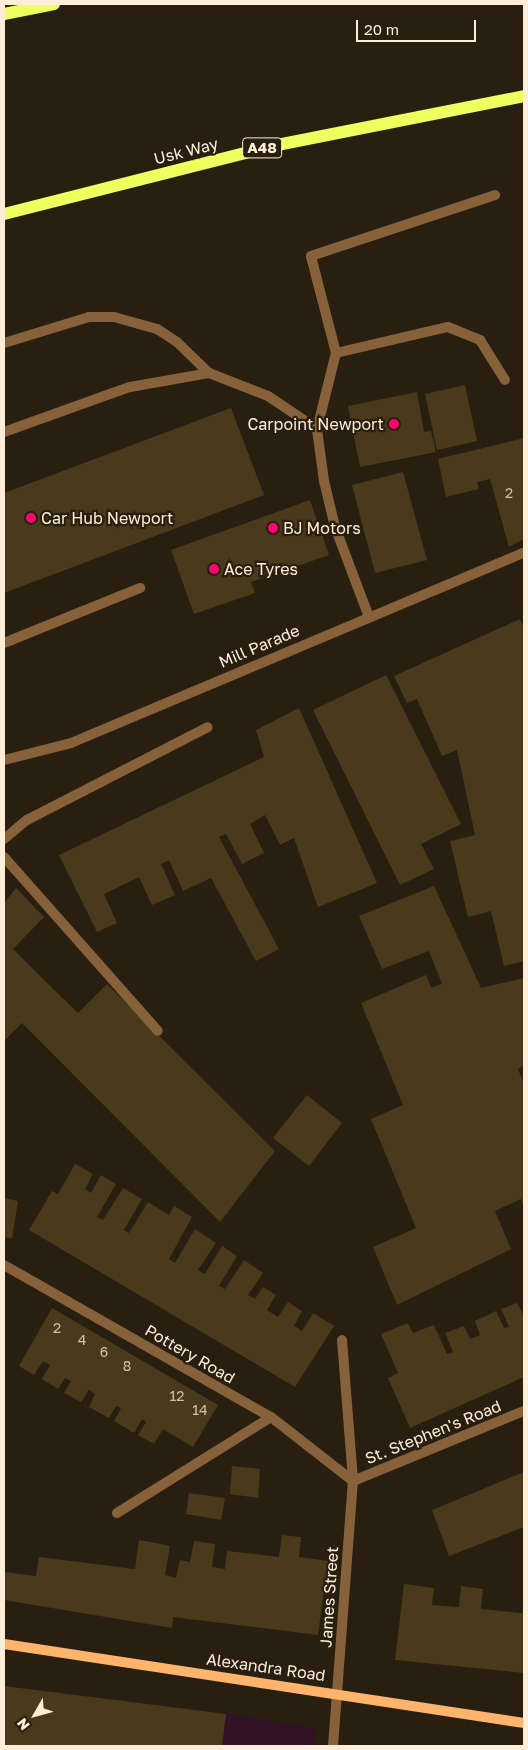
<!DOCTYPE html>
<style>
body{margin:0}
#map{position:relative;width:528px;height:1750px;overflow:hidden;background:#281f10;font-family:"Golos Text",sans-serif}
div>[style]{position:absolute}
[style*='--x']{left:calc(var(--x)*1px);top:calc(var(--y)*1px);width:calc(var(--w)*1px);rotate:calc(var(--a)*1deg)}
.green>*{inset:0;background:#321325}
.building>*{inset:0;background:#493a1c}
.lane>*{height:10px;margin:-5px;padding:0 5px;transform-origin:5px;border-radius:5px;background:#87613a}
.street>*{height:10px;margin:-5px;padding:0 5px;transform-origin:5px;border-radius:5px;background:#87613a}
.secondary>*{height:10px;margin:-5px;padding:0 5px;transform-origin:5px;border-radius:5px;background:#ffb46e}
.primary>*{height:12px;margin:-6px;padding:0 6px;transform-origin:6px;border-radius:6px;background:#f1ff5e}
.dots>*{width:14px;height:14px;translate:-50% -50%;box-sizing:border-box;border:2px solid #281f10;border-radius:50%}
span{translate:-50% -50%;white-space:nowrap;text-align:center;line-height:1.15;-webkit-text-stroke:4.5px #281f10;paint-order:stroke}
.number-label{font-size:14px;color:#d2c1a8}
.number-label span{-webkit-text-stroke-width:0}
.shield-label span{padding:1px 4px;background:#281f10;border:1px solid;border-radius:4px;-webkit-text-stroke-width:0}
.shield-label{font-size:15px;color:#ffeed7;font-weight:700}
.street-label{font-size:16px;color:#ffeed7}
.poi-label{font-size:16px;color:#ffeed7}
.right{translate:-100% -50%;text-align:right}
.left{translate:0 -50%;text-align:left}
.frame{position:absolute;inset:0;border:5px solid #ffeed7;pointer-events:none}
.north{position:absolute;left:10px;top:1690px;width:50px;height:50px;-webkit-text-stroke:4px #281f10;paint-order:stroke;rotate:232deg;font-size:14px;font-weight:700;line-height:20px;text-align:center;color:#ffeed7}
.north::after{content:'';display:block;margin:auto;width:18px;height:22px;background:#ffeed7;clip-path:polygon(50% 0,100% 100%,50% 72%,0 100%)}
.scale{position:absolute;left:356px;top:20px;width:120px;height:22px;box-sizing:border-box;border:2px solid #ffeed7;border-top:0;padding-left:6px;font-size:15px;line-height:18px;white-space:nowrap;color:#ffeed7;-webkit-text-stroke:4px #281f10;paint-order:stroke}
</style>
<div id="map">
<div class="green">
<div style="clip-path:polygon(226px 1714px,315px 1728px,313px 1746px,222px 1746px)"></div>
</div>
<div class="building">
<div style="clip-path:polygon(465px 385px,477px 441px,437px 450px,425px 394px)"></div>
<div style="clip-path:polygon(417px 392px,424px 432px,431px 431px,436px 452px,360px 467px,348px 406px)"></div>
<div style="clip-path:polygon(231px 408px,264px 495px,4px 593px,4px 493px)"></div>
<div style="clip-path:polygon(524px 438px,524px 539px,509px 547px,490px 479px,477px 482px,479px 489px,446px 497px,438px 459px)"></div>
<div style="clip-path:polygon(403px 472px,427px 560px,375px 573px,352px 485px)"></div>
<div style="clip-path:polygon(310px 500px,329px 555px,251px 582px,255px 593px,194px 614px,171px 550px)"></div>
<div style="clip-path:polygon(520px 619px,524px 628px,524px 961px,504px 966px,491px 911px,468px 917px,450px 841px,475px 835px,457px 750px,442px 756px,417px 699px,407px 703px,394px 676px)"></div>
<div style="clip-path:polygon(386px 675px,461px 824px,421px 844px,434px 869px,400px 885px,313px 710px)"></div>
<div style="clip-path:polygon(299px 708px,377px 883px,318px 907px,294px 838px,280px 845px,265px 815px,250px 824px,264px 853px,242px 864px,226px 834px,219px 837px,279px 949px,256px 961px,211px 878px,183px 891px,169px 860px,161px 864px,175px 895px,152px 905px,139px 877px,104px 894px,117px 923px,97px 932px,59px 855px,264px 757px,256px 730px)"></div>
<div style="clip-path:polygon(434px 886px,481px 988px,524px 978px,524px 1065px,518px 1069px,524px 1084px,524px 1207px,521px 1199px,495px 1211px,511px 1249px,397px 1305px,373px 1247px,416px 1228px,371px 1119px,403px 1105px,361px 1003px,426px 975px,431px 988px,442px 984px,429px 951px,382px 969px,359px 916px)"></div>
<div style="clip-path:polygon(16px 888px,44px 917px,13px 949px,43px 979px,78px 1013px,107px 984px,275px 1151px,220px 1222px,22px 1023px,4px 1041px,4px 903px)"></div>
<div style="clip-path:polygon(307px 1095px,342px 1123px,309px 1166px,273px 1138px)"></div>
<div style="clip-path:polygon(75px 1164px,93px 1174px,85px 1189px,91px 1193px,101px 1175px,116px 1184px,97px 1217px,103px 1220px,123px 1188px,142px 1199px,124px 1230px,129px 1233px,148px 1202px,169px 1215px,174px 1206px,192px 1217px,169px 1259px,175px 1263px,195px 1229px,216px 1243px,198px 1270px,205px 1274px,222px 1246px,237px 1256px,219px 1286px,225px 1289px,244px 1260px,263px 1273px,248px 1295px,255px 1299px,263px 1287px,276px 1295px,267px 1310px,278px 1317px,288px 1302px,302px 1311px,294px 1326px,302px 1331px,313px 1313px,334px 1326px,295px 1387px,29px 1230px,52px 1191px,58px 1194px)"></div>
<div style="clip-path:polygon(4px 1198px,18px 1201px,12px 1238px,4px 1237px)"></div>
<div style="clip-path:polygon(517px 1303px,524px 1316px,524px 1377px,410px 1428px,388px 1378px,398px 1373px,381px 1334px,408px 1323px,413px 1333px,434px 1325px,447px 1354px,453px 1352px,445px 1333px,464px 1326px,470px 1339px,480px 1335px,475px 1321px,496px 1311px,504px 1328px,509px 1327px,501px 1309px)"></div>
<div style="clip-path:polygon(52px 1308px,218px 1405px,193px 1447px,163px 1429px,154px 1444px,138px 1435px,146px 1422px,142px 1419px,134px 1433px,114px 1421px,121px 1408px,116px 1406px,109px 1418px,89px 1407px,95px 1394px,89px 1390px,81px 1402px,64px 1393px,71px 1381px,65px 1378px,58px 1389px,42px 1379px,50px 1365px,43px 1361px,34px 1375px,19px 1366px)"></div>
<div style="clip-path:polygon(232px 1466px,260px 1469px,258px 1498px,230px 1494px)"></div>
<div style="clip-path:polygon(524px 1472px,524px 1527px,449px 1556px,432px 1510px)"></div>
<div style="clip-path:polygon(189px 1493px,225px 1498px,221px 1520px,186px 1514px)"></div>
<div style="clip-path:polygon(282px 1535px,301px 1537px,299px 1557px,328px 1561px,318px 1635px,173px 1617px,172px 1628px,4px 1600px,4px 1572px,36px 1576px,39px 1557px,135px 1569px,139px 1540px,161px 1544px,170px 1546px,165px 1575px,176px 1578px,180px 1560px,190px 1562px,194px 1541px,215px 1544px,212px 1567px,225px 1569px,227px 1551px,279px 1557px)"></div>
<div style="clip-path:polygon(404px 1584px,434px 1588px,432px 1605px,459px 1607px,461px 1586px,483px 1589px,481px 1609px,522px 1613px,524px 1602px,524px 1673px,395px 1660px)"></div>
<div style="clip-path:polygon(4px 1686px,226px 1714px,222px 1746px,4px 1746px)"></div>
</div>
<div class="lane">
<div style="--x:4;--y:343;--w:89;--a:-17"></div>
<div style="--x:89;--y:317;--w:25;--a:0"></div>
<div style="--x:114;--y:317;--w:45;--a:15.6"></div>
<div style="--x:157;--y:329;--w:24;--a:33"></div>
<div style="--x:177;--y:342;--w:45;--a:44.1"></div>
<div style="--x:336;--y:353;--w:115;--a:-13.1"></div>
<div style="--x:448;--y:327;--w:35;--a:22"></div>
<div style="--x:480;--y:340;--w:47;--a:58"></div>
<div style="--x:4;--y:432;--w:134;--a:-19.7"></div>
<div style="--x:130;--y:387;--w:80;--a:-10"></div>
<div style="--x:209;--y:373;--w:63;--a:21.3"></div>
<div style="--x:268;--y:396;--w:59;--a:34"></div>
<div style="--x:369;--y:617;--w:96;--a:-110.7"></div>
<div style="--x:335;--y:527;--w:47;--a:-103.4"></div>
<div style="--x:324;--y:481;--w:52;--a:-97.7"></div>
<div style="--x:317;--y:429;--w:78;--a:-76"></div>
<div style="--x:336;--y:353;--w:100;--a:-104.5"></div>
<div style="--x:311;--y:256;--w:194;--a:-18.3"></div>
<div style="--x:4;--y:643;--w:147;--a:-22"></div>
<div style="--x:4;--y:857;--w:232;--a:48.5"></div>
<div style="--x:342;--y:1340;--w:141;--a:85.5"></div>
<div style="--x:117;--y:1513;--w:181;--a:-31.9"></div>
</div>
<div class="street">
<div style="--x:4;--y:760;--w:69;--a:-14.2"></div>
<div style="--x:71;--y:743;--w:491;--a:-22.8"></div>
<div style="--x:4;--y:839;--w:30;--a:-40"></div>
<div style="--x:27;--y:820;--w:203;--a:-27.2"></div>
<div style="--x:4;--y:1265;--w:307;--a:29.7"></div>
<div style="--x:271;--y:1417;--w:104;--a:38"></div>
<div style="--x:353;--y:1481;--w:185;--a:-22.3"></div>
<div style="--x:333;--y:1746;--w:266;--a:-85.7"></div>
</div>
<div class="secondary">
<div style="--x:4;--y:1644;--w:526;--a:8.64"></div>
</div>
<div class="primary">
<div style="--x:4;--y:14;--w:51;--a:-11.3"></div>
<div style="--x:4;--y:214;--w:276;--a:-14.2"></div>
<div style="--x:272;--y:146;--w:257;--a:-11.2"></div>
</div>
<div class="dots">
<div style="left:394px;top:424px;background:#ff0371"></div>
<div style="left:31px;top:518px;background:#ff0371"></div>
<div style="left:273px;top:528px;background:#ff0371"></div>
<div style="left:214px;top:569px;background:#ff0371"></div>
</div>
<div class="number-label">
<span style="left:509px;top:493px">2</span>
<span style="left:57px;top:1328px">2</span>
<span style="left:82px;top:1340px">4</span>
<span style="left:104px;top:1352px">6</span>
<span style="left:127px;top:1366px">8</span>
<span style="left:177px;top:1396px">12</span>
<span style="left:200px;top:1410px">14</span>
</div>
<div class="shield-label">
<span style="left:262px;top:148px">A48</span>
</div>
<div class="street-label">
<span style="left:186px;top:151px;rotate:-14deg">Usk Way</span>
<span style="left:259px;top:646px;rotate:-23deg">Mill Parade</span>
<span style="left:190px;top:1354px;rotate:30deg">Pottery Road</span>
<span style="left:433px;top:1432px;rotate:-22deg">St. Stephen's Road</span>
<span style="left:329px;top:1597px;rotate:-86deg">James Street</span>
<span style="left:266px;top:1667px;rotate:8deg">Alexandra Road</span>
</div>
<div class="poi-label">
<span class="right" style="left:384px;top:424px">Carpoint Newport</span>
<span class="left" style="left:41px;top:518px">Car Hub Newport</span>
<span class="left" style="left:283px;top:528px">BJ Motors</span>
<span class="left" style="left:224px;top:569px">Ace Tyres</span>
</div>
<div class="frame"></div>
<div class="north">N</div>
<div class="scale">20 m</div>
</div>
